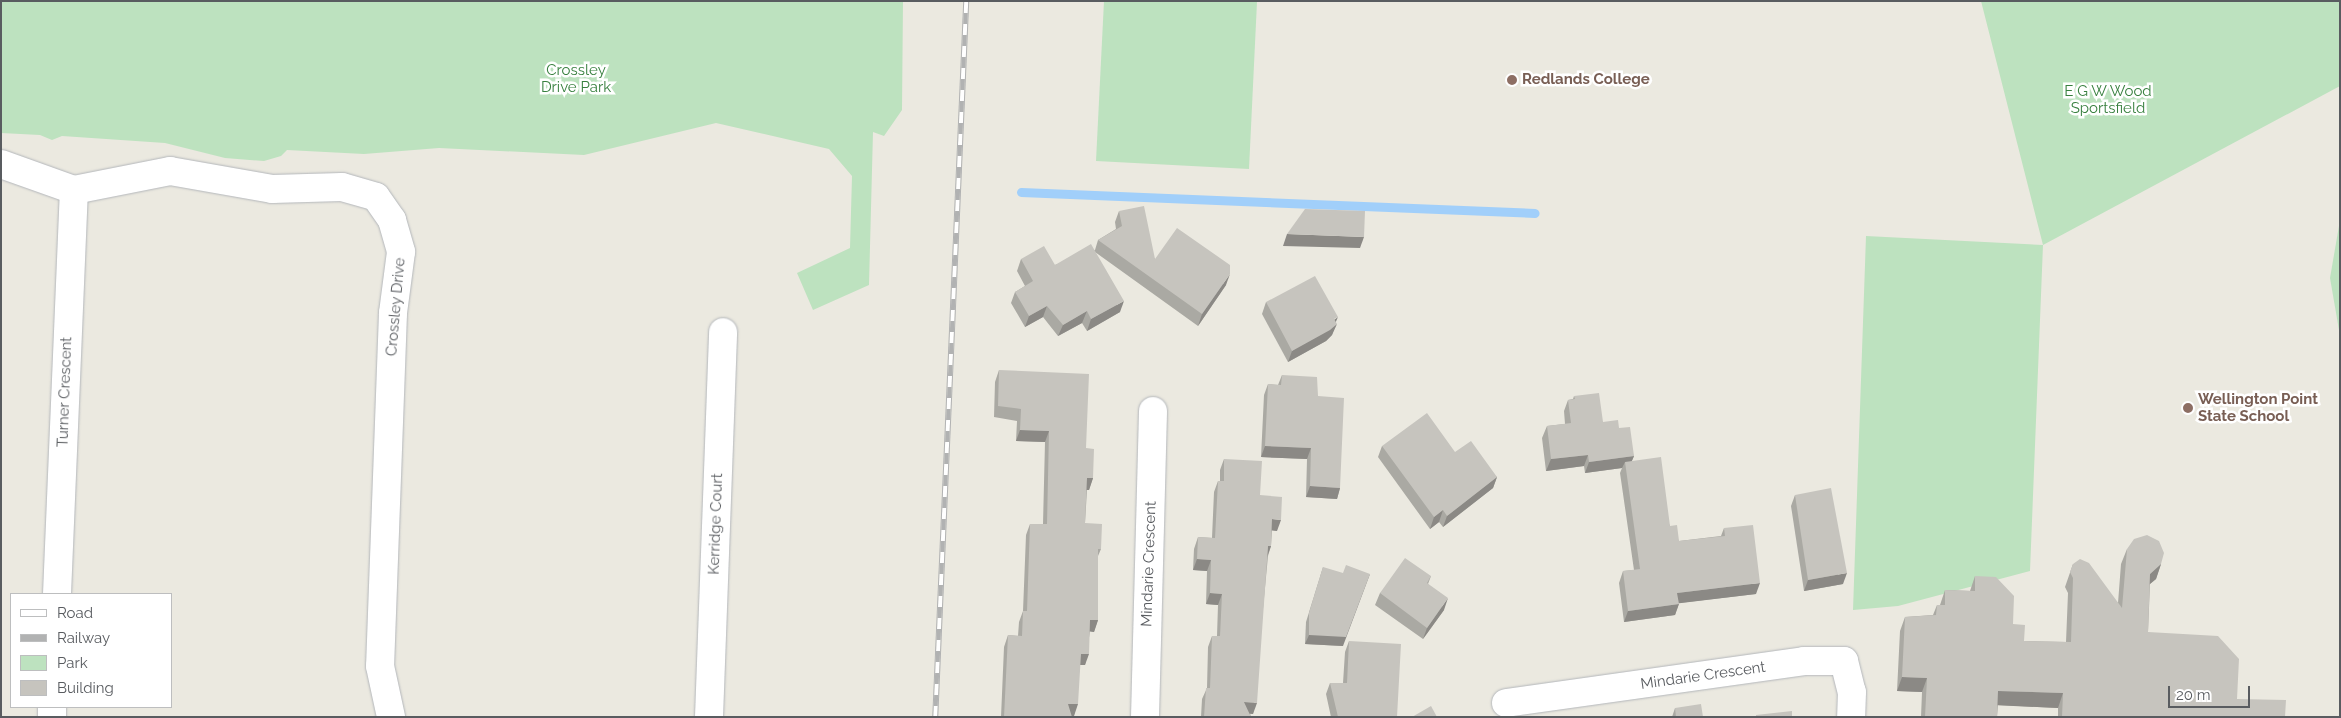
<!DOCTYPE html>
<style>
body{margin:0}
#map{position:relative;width:2341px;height:718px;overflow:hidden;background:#ebe9e0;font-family:Raleway,sans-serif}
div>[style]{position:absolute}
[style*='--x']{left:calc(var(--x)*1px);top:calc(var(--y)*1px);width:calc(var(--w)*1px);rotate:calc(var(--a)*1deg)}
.green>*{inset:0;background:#bde2bf}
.stream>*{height:9px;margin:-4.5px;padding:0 4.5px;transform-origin:4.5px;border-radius:4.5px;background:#a1cffa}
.roads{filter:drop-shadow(0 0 1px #b3b6ba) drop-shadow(0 0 1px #b3b6ba)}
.minor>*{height:28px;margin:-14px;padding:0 14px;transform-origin:14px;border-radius:14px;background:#fff}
.rail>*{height:5.5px;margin-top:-2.75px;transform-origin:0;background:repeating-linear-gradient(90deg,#fff 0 11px,#b1b2b2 0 22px);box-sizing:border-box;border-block:1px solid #b1b2b2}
.wall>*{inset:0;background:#aaa9a3}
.shaded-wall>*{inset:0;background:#8b8985}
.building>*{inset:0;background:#c6c4be}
.dots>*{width:14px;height:14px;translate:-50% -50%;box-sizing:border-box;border:2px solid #fff;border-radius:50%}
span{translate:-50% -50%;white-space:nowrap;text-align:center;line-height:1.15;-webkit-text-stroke:5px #fff;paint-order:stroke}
.park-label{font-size:15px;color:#38803f}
.education-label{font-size:15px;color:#785e54;font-weight:700}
.left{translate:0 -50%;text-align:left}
.street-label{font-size:15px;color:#595c60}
.frame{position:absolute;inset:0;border:2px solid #595c60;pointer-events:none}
.legend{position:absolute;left:10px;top:593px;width:162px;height:115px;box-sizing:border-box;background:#fff;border:1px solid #bdbebf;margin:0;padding:6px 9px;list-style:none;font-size:15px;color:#595c60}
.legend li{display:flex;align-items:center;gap:10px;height:25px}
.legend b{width:25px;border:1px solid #bdbebf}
.scale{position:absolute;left:2168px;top:686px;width:82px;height:22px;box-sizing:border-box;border:2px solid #595c60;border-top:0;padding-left:6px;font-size:15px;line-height:18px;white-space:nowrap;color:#595c60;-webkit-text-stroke:4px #fff;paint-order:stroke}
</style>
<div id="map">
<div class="green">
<div style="clip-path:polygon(1px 1px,903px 1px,902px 110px,884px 136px,873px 132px,869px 285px,813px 310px,797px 273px,850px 248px,852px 176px,829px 149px,716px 123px,584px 155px,439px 148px,364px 154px,287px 150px,281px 156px,264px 161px,225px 158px,165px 143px,62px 136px,52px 140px,40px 135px,1px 133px)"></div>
<div style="clip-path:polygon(1104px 1px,1257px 2px,1249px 169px,1096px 161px)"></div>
<div style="clip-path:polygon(1981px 1px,2340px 1px,2340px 86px,2043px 245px,2030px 571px,1898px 606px,1853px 610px,1866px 236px,2043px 245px)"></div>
<div style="clip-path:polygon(2340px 220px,2340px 336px,2330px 278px)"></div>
</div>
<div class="stream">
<div style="--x:1021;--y:192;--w:514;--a:2.34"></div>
</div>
<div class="roads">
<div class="minor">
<div style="--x:1;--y:164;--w:77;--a:19.6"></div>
<div style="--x:74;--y:190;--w:98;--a:-11.2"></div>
<div style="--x:170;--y:171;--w:104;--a:10"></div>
<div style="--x:272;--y:189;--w:70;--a:-1.6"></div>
<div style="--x:342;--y:187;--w:35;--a:16"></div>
<div style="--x:376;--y:197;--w:28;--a:55"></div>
<div style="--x:392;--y:220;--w:33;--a:74"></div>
<div style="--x:401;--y:252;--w:62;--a:97.5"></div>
<div style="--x:393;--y:313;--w:353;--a:92.1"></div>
<div style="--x:380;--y:666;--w:52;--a:77.8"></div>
<div style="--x:57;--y:594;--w:404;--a:-87.6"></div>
<div style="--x:1506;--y:703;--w:301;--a:-8"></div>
<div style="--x:1804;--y:661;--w:40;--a:0"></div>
<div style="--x:1844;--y:661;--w:32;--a:76"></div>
<div style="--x:1852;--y:692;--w:25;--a:92"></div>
<div style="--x:52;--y:717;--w:10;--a:-90"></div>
<div style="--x:709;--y:717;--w:385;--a:-87.9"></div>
<div style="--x:1145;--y:717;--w:306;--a:-88.5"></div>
</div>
</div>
<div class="rail">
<div style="--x:935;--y:717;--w:717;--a:-87.52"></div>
</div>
<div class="wall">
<div style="clip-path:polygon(1119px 211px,1155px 259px,1226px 285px,1198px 326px,1095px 252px,1120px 312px,1087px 331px,1082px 323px,1058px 336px,1043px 317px,1025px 327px,1011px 303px,1015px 292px,1025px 286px,1017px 271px,1021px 259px,1055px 265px,1095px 250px,1098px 240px,1116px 229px,1115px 222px)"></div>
<div style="clip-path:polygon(1266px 302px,1336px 322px,1332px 335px,1326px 341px,1288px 362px,1262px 314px)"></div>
<div style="clip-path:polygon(999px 370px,1086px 448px,1093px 478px,1089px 490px,1087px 490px,1085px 523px,1101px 549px,1098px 556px,1098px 620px,1094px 632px,1090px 631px,1085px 665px,1080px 665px,1074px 716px,1072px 716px,1072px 717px,1001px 717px,1004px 647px,1008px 635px,1018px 636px,1019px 622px,1023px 611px,1026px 535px,1030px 524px,1043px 524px,1045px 442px,1016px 441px,1017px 421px,994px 417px,995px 382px)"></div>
<div style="clip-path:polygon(1282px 375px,1318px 396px,1340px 488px,1337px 499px,1306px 497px,1307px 459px,1261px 457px,1264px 395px,1268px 384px,1278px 385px)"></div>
<div style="clip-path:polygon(1574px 396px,1603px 422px,1619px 428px,1634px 456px,1632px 461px,1679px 541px,1721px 536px,1724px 528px,1756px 594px,1679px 603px,1675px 615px,1624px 622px,1619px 583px,1623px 571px,1634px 570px,1620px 473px,1622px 468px,1585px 473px,1584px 466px,1546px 471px,1542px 438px,1547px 426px,1565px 424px,1564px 411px,1568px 400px,1573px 399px)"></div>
<div style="clip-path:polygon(1382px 446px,1455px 452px,1497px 477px,1493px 488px,1443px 527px,1439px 522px,1430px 529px,1378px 457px)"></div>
<div style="clip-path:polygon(1224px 459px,1260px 495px,1277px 531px,1272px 530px,1271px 546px,1268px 556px,1253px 714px,1250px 713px,1251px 717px,1201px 717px,1202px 699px,1207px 688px,1208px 647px,1212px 636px,1217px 636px,1218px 605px,1206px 604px,1207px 571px,1193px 570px,1194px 549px,1198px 537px,1212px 538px,1214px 492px,1218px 481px,1220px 481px,1220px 470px)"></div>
<div style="clip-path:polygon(1795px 495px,1843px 584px,1804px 591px,1791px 506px)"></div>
<div style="clip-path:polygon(2127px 549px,2161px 564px,2156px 579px,2150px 584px,2148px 632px,2237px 699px,2285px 717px,2058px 717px,2058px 708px,1998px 705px,1997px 717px,1921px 717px,1922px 692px,1897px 691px,1900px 631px,1905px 617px,1933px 615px,1937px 605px,1940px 605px,1945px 590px,1970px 591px,1975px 576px,2013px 624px,2024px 641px,2066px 642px,2068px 593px,2065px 587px,2073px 564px,2118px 603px,2121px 564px)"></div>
<div style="clip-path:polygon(1323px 567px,1343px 646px,1305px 644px,1306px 622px)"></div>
<div style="clip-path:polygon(1431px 576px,1428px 584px,1444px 610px,1423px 639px,1375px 605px,1380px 593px)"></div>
<div style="clip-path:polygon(1349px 641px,1397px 717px,1331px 717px,1326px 694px,1330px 683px,1343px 683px,1345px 652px)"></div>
<div style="clip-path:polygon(1675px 708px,1703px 717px,1672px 717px)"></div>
</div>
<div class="shaded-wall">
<div style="clip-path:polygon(1287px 234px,1364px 237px,1360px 248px,1283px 246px)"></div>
<div style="clip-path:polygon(1230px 274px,1226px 285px,1198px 326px,1202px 314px)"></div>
<div style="clip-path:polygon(1124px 301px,1120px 312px,1087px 331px,1091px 319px)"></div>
<div style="clip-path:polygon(1047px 306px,1043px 317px,1025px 327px,1029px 316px)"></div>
<div style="clip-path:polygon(1087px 311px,1082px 323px,1058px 336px,1063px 325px)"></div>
<div style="clip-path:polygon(1338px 317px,1334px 326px,1337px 324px,1332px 335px,1326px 341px,1288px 362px,1292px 351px)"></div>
<div style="clip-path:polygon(1020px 430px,1049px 431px,1045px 442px,1016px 441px)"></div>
<div style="clip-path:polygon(1265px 446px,1311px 448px,1307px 459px,1261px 457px)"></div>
<div style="clip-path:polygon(1588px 455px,1584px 466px,1546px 471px,1551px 459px)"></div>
<div style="clip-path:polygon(1634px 456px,1629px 467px,1625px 462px,1622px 468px,1585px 473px,1589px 462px)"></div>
<div style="clip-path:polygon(1497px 477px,1493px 488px,1443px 527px,1447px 516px)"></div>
<div style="clip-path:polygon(1087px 478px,1093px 478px,1089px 490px,1083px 490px)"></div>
<div style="clip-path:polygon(1310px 486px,1340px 488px,1337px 499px,1306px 497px)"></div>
<div style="clip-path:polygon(1443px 510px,1439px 522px,1430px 529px,1434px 517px)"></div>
<div style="clip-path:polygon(1272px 519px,1281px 520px,1277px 531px,1268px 530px)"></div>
<div style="clip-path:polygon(1268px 546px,1271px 546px,1267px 557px)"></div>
<div style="clip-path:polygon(1197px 559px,1211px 560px,1207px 571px,1193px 570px)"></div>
<div style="clip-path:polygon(2161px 564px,2156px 579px,2145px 588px,2150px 574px)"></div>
<div style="clip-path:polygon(1847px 573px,1843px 584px,1804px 591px,1808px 580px)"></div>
<div style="clip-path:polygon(1370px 574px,1343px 646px,1305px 644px,1309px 635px)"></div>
<div style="clip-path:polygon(1760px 583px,1756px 594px,1673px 604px,1677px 593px)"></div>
<div style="clip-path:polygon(1210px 593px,1222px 594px,1218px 605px,1206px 604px)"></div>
<div style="clip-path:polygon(1448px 598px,1444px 610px,1423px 639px,1427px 628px)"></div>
<div style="clip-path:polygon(1679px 604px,1675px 615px,1624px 622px,1628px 611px)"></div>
<div style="clip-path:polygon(1090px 620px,1098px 620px,1094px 632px,1086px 631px)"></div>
<div style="clip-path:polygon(1081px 654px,1089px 654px,1085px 665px,1077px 665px)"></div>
<div style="clip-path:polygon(1902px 677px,1927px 678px,1922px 692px,1897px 691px)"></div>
<div style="clip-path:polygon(1998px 691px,2063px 693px,2058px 708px,1993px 705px)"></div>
<div style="clip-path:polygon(1244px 702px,1257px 703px,1253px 714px,1240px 713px)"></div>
<div style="clip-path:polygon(1068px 704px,1078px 704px,1074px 716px,1064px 716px)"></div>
</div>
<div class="building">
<div style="clip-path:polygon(1144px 206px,1155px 259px,1177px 228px,1230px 265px,1230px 274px,1202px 314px,1098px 240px,1122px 226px,1119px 211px)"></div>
<div style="clip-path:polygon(1305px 209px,1365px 211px,1364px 237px,1287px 234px)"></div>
<div style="clip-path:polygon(1091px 244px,1124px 301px,1091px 319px,1087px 311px,1063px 325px,1047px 306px,1029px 316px,1015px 292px,1033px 281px,1021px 259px,1044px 246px,1055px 265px)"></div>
<div style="clip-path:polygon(1315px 276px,1338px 317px,1334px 319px,1337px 324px,1330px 330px,1292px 351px,1266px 302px)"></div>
<div style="clip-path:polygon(999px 370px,1089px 374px,1086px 448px,1094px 449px,1093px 478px,1087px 478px,1085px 523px,1102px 524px,1101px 549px,1098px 549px,1098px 620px,1090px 620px,1089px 654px,1081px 654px,1078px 704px,1068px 704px,1072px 717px,1004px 717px,1008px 635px,1022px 636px,1023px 611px,1027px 611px,1030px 524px,1047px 524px,1049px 431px,1020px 430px,1021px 409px,998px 406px)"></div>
<div style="clip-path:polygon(1282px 375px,1317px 377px,1318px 396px,1344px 398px,1340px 488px,1310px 486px,1311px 448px,1265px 446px,1268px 384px,1281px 385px)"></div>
<div style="clip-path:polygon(1599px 393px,1603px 422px,1618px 420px,1619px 428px,1630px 427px,1634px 456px,1589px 462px,1588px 455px,1551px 459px,1547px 426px,1571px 423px,1568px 400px,1575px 399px,1574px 396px)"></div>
<div style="clip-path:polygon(1427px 413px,1455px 452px,1471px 441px,1497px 477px,1447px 516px,1443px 510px,1434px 517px,1382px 446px)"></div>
<div style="clip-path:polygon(1661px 457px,1670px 526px,1677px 525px,1679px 541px,1725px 536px,1724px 528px,1753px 525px,1760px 583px,1677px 593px,1679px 604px,1628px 611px,1623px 571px,1640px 569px,1625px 462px)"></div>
<div style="clip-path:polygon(1224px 459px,1262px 461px,1260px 495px,1282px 497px,1281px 520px,1272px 519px,1271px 546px,1268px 546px,1257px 703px,1244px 702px,1251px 717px,1204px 717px,1206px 688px,1210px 688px,1212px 636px,1220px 636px,1222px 594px,1210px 593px,1211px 560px,1197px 559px,1198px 537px,1215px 538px,1218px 481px,1224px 481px)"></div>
<div style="clip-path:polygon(1831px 488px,1847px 573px,1808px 580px,1795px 495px)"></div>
<div style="clip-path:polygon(2147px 535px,2159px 541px,2164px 553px,2161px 564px,2150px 574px,2148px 632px,2218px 636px,2239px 659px,2237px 699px,2286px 700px,2285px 717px,2062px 717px,2063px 693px,1998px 691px,1997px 717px,1925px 717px,1927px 678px,1902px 677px,1905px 617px,1936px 615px,1937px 605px,1945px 605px,1945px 590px,1975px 591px,1975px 576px,1996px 577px,2014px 596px,2013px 624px,2025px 625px,2024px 641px,2071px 642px,2073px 578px,2070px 572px,2073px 564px,2080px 559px,2089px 563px,2122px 608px,2127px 549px,2134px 539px)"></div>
<div style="clip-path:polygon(1405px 558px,1431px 576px,1427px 583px,1448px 598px,1427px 628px,1380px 593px)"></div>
<div style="clip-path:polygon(1346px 565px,1370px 574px,1346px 637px,1309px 635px,1309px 613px,1323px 567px,1343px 573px)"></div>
<div style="clip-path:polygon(1349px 641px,1401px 644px,1397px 717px,1338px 717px,1330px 683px,1347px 683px)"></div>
<div style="clip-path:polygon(1701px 704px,1703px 717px,1676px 717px,1675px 708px)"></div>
<div style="clip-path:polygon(1431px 706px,1437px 717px,1412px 717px)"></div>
<div style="clip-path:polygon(1792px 711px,1792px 717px,1756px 717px,1756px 715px)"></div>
</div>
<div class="dots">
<div style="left:1512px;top:80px;background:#8d6e63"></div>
<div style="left:2188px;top:408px;background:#8d6e63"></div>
</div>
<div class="park-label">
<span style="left:576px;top:79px">Crossley<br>Drive Park</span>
<span style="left:2108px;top:100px">E G W Wood<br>Sportsfield</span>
</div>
<div class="education-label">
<span class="left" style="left:1522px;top:80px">Redlands College</span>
<span class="left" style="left:2198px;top:408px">Wellington Point<br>State School</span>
</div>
<div class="street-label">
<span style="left:396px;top:307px;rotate:-85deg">Crossley Drive</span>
<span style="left:65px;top:392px;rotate:-88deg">Turner Crescent</span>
<span style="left:716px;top:524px;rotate:-88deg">Kerridge Court</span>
<span style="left:1149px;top:564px;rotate:-88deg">Mindarie Crescent</span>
<span style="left:1703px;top:676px;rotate:-8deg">Mindarie Crescent</span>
</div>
<div class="frame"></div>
<ul class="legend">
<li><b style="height:6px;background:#fff"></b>Road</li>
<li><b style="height:6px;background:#b1b2b2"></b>Railway</li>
<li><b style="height:14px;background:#bde2bf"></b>Park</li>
<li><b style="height:14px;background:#c6c4be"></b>Building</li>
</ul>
<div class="scale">20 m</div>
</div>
